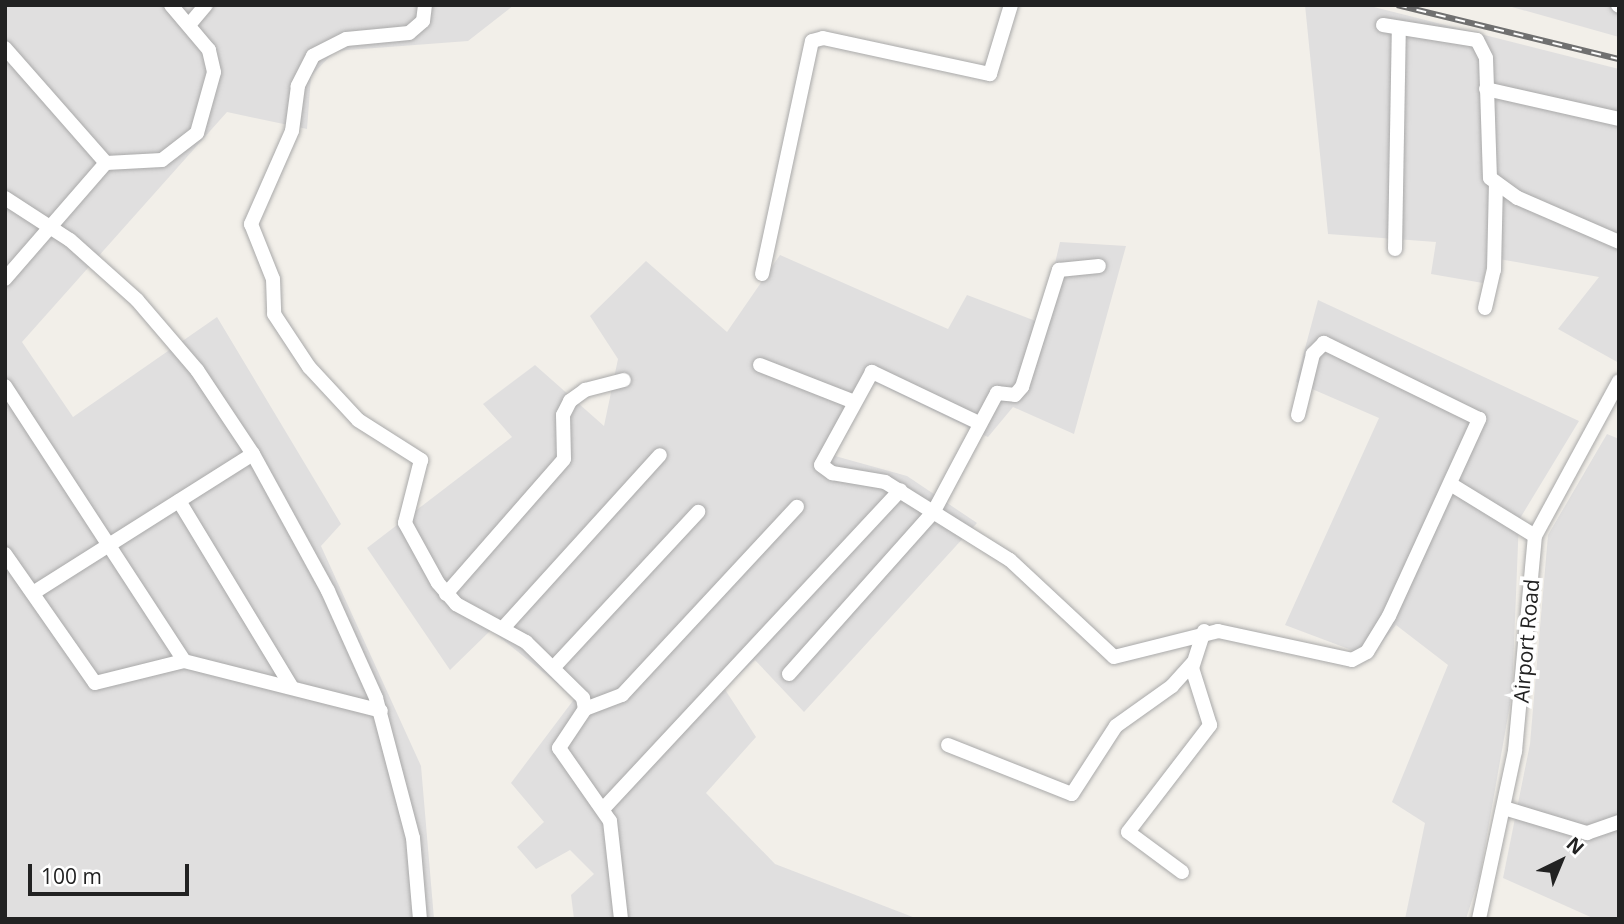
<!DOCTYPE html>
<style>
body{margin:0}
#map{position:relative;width:1624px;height:924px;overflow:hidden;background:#f2efe9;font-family:"Open Sans",sans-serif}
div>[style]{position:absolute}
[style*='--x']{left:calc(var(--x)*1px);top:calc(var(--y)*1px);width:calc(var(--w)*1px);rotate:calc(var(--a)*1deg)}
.residential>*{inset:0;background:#e0dfdf}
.roads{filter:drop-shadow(0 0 2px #a9a9a9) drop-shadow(0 0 2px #a9a9a9)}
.minor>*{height:14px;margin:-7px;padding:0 7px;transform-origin:7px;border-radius:7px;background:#fff}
.rail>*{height:6px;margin-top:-3px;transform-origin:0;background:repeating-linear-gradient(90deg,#fff 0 10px,#707070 0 20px);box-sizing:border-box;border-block:2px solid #707070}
span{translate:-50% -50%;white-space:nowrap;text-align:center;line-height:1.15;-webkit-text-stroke:7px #fff;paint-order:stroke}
.street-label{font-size:21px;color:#222}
.frame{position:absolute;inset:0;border:7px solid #222;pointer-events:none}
.north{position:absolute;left:1526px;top:826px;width:70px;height:70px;-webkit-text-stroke:5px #fff;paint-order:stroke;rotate:43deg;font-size:19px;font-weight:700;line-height:28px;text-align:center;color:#222}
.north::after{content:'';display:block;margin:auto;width:24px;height:32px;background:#222;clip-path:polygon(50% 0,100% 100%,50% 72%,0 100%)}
.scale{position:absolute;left:28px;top:864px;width:161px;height:32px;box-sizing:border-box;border:4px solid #222;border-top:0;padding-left:9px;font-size:21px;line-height:24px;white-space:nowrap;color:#222;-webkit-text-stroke:5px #fff;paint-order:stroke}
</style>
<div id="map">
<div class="residential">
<div style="clip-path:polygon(5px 5px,514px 5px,468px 41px,335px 51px,311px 76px,307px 129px,227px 112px,22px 342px,73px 417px,217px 317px,341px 524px,321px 546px,421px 766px,434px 919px,5px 919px)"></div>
<div style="clip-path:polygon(1305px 5px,1366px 5px,1619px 69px,1619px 363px,1558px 329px,1599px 277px,1488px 257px,1483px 283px,1431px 274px,1436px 242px,1328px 234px)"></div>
<div style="clip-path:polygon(1505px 5px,1619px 5px,1619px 37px)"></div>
<div style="clip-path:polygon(1060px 242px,1126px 246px,1074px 434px,1013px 407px,988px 437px,866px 378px,835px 456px,907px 476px,977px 523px,804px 712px,755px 660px,724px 688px,756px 737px,706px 793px,775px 864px,918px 919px,574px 919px,571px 895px,594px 874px,570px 850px,536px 869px,517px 847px,544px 822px,511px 783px,575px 698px,491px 630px,450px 670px,367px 548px,512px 437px,483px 404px,535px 365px,604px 426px,618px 359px,590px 316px,646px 261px,727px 332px,780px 255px,948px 329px,967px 295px,1041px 323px)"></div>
<div style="clip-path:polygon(1318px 300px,1579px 421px,1519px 520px,1512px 693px,1480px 875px,1466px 919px,1405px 919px,1425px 823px,1392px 802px,1448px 665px,1396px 625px,1370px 657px,1285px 625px,1379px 418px,1296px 382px)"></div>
<div style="clip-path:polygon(1607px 434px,1619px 439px,1619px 919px,1595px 919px,1503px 878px,1530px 744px,1548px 535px)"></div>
</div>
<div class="roads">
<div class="minor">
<div style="--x:425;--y:5;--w:16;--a:97"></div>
<div style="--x:423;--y:21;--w:18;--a:139"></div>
<div style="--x:409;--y:33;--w:63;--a:174.6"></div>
<div style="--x:346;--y:39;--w:37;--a:153"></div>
<div style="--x:313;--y:56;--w:34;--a:117"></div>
<div style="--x:298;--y:86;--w:45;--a:97.6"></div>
<div style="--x:292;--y:131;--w:102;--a:113.8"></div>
<div style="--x:251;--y:224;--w:59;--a:68.2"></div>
<div style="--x:273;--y:279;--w:35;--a:88"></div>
<div style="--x:274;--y:314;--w:64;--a:56.6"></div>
<div style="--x:309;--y:367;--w:72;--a:47.2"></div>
<div style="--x:358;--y:420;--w:75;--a:32.4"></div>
<div style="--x:421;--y:460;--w:65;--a:104.3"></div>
<div style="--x:405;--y:523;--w:68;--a:61.2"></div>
<div style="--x:438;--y:583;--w:28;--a:49"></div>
<div style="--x:456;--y:604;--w:80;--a:28.5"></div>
<div style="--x:526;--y:642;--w:80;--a:44.5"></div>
<div style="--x:583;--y:698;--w:11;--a:80"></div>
<div style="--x:585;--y:709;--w:47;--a:123.7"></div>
<div style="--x:559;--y:748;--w:89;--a:55.1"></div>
<div style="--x:610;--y:821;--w:99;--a:83.6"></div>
<div style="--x:1618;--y:5;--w:1;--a:45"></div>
<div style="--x:189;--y:25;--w:26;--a:-50"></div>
<div style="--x:1383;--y:25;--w:95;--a:9.1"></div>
<div style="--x:1477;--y:40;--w:20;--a:63"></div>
<div style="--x:1486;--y:58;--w:120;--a:88.1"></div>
<div style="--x:1490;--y:178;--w:34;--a:36"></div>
<div style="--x:1518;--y:198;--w:110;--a:23.5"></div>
<div style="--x:5;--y:48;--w:153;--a:48.7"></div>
<div style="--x:106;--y:163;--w:56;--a:-3.1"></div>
<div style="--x:162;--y:160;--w:44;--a:-37.6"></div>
<div style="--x:197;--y:133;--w:63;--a:-74.4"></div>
<div style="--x:214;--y:72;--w:23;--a:-103"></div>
<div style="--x:209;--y:50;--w:59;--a:-130.2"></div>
<div style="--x:1486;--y:89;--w:136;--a:12.7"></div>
<div style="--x:5;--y:198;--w:77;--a:32.9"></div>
<div style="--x:70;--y:240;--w:90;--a:41.8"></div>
<div style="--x:137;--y:300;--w:92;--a:49.4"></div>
<div style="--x:197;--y:370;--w:101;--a:56.3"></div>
<div style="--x:253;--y:454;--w:156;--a:61.3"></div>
<div style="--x:328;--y:591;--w:117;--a:65.8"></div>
<div style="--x:376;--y:698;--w:145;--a:75.2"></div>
<div style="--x:413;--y:838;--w:81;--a:85.1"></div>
<div style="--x:1395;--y:249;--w:221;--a:-89"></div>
<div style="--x:762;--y:274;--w:238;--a:-77.9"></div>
<div style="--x:812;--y:41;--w:11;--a:-15"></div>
<div style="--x:823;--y:38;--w:171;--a:12.2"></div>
<div style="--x:990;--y:74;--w:72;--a:-73.1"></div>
<div style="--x:5;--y:279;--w:154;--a:-49"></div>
<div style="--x:1485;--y:308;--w:39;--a:-77"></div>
<div style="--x:1494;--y:270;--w:85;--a:-88.7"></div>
<div style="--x:760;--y:365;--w:99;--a:21.4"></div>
<div style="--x:5;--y:386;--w:328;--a:56.9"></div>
<div style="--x:979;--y:423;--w:119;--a:-154.5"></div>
<div style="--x:872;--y:372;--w:106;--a:118.7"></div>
<div style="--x:821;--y:465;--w:14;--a:36"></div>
<div style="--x:832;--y:473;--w:54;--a:9.6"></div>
<div style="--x:885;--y:482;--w:147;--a:32"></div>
<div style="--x:1010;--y:560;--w:142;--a:43"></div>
<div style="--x:1114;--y:657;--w:107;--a:-14"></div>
<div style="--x:1218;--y:631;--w:137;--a:12.2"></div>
<div style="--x:1352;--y:660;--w:17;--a:-28"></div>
<div style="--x:1367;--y:652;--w:42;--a:-58.6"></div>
<div style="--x:1389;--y:616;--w:217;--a:-65.4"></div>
<div style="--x:1479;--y:419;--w:173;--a:-153.9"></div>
<div style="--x:1324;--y:343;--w:16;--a:135"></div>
<div style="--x:1313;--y:354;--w:63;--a:103.8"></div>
<div style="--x:1452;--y:485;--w:97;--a:31.6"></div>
<div style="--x:179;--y:501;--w:216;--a:58.8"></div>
<div style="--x:5;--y:554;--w:157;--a:55.1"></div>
<div style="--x:95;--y:683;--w:92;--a:-13.9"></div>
<div style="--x:184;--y:661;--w:203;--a:14.2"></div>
<div style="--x:33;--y:593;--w:260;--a:-32.3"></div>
<div style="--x:446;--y:594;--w:179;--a:-48.8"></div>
<div style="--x:564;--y:459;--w:44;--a:-91.3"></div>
<div style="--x:563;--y:415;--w:16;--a:-63"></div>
<div style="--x:570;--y:401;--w:19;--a:-36"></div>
<div style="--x:585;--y:390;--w:40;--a:-14.4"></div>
<div style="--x:504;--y:627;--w:232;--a:-47.8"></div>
<div style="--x:554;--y:667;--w:212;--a:-47.1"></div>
<div style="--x:789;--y:674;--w:218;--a:-48.3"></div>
<div style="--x:934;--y:511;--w:134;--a:-61.9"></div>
<div style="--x:997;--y:393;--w:18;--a:6"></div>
<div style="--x:1015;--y:395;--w:11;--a:-49"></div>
<div style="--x:1022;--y:387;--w:123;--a:-72.5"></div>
<div style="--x:1059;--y:270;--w:40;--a:-5.7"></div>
<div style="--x:585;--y:709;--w:40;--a:-21"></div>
<div style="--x:622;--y:695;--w:257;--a:-47.1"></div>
<div style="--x:948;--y:745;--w:133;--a:21.6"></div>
<div style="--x:1072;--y:794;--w:81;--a:-57.1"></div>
<div style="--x:1116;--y:726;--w:69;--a:-35.5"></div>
<div style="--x:1172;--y:686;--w:31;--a:-48"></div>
<div style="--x:1504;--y:808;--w:87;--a:16.8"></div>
<div style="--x:1587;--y:833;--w:34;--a:-19"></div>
<div style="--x:603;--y:809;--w:436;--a:-47"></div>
<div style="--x:1182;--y:872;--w:67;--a:-143.5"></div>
<div style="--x:1128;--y:832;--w:135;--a:-52.5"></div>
<div style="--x:1210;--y:725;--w:60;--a:-107.5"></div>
<div style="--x:1192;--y:668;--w:39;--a:-72"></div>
<div style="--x:1479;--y:919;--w:172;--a:-77.9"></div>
<div style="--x:1515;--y:751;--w:216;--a:-84.7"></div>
<div style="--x:1535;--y:536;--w:176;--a:-61.5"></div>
</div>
</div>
<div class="rail">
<div style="--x:1397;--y:5;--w:228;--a:13.7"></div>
</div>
<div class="street-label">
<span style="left:1526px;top:641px;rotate:-85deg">Airport Road</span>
</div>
<div class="frame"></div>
<div class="north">N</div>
<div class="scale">100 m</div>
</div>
